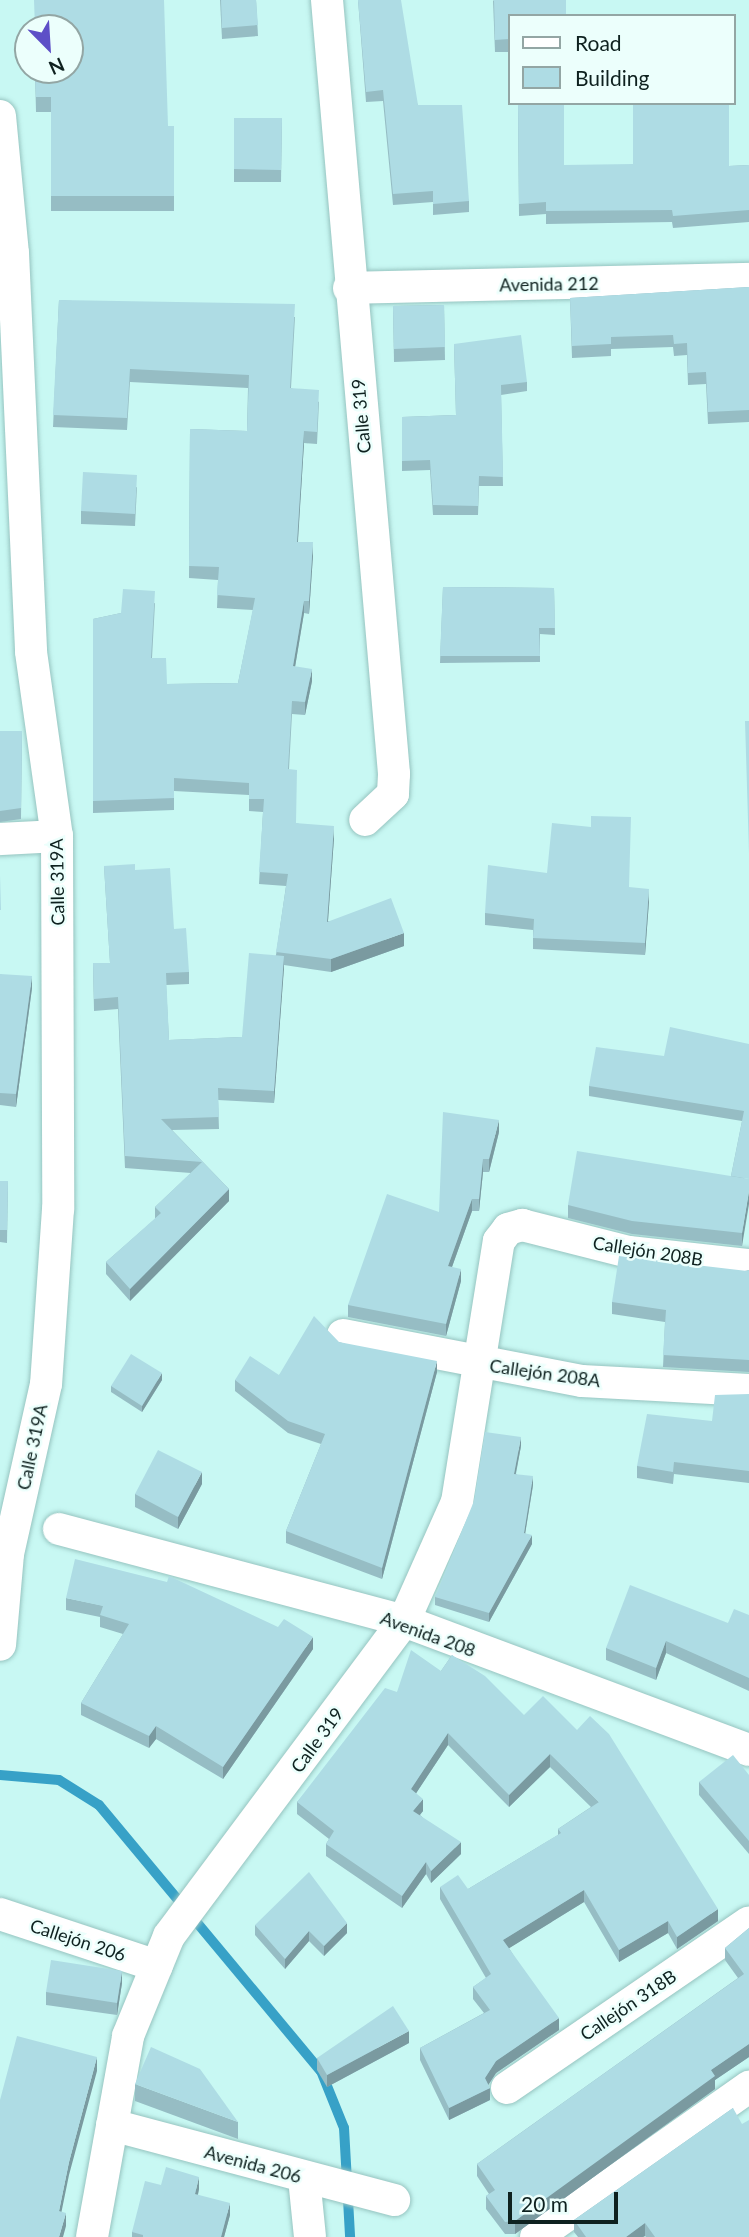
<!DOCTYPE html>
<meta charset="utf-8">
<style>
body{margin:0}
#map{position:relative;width:749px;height:2237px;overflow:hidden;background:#c8f8f3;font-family:Lato,sans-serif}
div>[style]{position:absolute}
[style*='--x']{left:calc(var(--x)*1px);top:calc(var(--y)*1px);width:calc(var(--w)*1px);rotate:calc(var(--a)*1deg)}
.stream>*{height:10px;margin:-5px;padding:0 5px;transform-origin:5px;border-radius:5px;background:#37a1c7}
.roads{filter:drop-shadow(0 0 2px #96c4c0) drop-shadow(0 0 2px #96c4c0)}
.street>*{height:32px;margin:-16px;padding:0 16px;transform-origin:16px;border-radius:16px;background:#fff}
.wall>*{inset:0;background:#96bdc4}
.shaded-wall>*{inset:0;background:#7a9aa0}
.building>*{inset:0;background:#aedce4}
span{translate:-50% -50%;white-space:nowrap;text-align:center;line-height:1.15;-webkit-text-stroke:5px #ecfffc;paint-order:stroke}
.street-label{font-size:18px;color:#0e211f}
.legend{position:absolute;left:508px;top:14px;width:228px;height:91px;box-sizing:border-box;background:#ecfffc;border:2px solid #93a6a4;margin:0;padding:9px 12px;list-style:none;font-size:21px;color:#0e211f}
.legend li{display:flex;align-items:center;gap:14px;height:35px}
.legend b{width:35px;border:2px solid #93a6a4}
.north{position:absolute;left:14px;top:14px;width:70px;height:70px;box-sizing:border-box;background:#ecfffc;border:2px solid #93a6a4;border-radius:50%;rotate:156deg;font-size:19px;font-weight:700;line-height:28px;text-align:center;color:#0e211f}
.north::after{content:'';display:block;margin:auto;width:24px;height:32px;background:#5d4fc7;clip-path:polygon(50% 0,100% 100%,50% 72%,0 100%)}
.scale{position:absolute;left:508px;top:2192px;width:110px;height:32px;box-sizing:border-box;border:4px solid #0e211f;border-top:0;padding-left:9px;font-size:21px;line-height:24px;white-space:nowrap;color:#0e211f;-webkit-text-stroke:5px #ecfffc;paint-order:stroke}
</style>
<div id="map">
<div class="stream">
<div style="--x:0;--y:1775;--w:59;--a:4.8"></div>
<div style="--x:59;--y:1780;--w:47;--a:32"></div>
<div style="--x:99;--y:1805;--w:346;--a:50.2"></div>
<div style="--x:321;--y:2071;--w:61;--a:68"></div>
<div style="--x:344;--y:2128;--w:109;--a:86.8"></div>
</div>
<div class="roads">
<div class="street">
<div style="--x:327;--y:0;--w:777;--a:85.05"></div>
<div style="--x:394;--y:774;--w:20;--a:93"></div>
<div style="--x:393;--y:794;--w:38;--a:137"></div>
<div style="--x:0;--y:116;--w:138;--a:84.6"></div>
<div style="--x:13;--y:253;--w:399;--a:87.4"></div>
<div style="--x:31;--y:652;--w:186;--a:82"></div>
<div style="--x:57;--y:836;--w:373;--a:89.8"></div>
<div style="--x:58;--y:1209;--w:175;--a:93.9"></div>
<div style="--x:46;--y:1384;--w:174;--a:102.6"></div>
<div style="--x:8;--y:1554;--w:91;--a:95"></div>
<div style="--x:349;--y:288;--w:400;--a:-1.3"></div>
<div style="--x:0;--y:839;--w:57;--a:-3"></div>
<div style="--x:343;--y:1335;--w:243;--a:10.9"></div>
<div style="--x:582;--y:1381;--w:167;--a:3.1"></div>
<div style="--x:59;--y:1529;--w:357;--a:14.9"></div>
<div style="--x:404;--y:1621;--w:368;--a:20.5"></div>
<div style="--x:0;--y:1914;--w:165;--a:18.3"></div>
<div style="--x:507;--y:2088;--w:293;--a:-34.4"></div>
<div style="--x:112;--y:2125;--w:292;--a:14.9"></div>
<div style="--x:304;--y:2178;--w:59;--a:84.2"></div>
<div style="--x:92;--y:2237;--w:204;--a:-79.8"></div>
<div style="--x:128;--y:2036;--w:108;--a:-67.7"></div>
<div style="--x:169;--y:1936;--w:393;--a:-53.3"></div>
<div style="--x:404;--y:1621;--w:130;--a:-66"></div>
<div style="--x:457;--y:1502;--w:264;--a:-80.9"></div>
<div style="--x:499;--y:1241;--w:15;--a:-53"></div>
<div style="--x:508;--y:1229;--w:15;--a:-16"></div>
<div style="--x:522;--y:1225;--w:110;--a:14.2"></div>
<div style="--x:629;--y:1252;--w:121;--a:6.2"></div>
<div style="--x:536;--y:2237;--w:261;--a:-35.2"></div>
</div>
</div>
<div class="wall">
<div style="clip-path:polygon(220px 0,256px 0,258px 36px,222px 39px)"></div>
<div style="clip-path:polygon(358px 0,418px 105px,469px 201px,469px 212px,433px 215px,433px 202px,393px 205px,383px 101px,366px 102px)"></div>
<div style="clip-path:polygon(493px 0,509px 16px,509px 52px,495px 52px)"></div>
<div style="clip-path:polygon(35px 70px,168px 126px,174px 126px,174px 211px,51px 211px,51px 112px,36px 112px)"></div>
<div style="clip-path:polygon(518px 103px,564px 165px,729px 166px,749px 165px,749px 222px,673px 228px,672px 222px,546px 224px,546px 214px,519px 216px)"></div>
<div style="clip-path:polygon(234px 118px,282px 118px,281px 182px,234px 182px)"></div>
<div style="clip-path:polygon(749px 287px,749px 422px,708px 424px,706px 384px,688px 385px,687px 355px,674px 356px,673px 347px,611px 349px,611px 356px,572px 358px,570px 298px)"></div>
<div style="clip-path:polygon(59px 300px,295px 317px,291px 388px,319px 402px,317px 444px,304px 443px,298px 542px,313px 555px,309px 614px,304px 613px,295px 667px,312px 681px,305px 715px,292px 714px,289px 769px,296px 823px,334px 838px,328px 921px,404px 946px,331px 972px,284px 965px,274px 1103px,218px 1100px,219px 1129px,172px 1130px,229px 1189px,229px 1201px,130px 1301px,106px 1274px,106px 1262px,155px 1219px,155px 1207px,191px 1173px,125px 1168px,118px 1009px,94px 1011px,93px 963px,110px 963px,104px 866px,135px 870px,174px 929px,189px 972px,189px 984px,166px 985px,169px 1040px,242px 1037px,276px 955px,286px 886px,259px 884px,263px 812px,249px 811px,249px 795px,174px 791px,174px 810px,93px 813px,93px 619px,121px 613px,155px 603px,152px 658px,167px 684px,238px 683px,253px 610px,217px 608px,218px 580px,189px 578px,190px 429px,247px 431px,248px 388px,130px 382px,127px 430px,53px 427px)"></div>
<div style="clip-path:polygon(444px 305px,445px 360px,394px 362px,393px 306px)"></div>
<div style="clip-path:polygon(454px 344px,527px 382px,527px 391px,501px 395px,503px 486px,479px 486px,478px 515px,433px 515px,430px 470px,402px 471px,402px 417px,456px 415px)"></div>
<div style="clip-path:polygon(137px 487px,135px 526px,81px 524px,81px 511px)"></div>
<div style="clip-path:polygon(443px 587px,554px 588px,555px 635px,540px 634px,540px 662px,440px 663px)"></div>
<div style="clip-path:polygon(0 719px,0 731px,22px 731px,21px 819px,0 822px)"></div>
<div style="clip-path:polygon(629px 888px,649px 901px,645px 955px,533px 949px,533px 930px,485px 925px,485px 913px)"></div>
<div style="clip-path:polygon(0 974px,32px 988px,16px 1107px,0 1105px)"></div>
<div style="clip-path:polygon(749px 1044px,742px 1246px,632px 1234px,568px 1218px,568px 1205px,731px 1176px,742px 1121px,589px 1096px,589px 1086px,664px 1056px)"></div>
<div style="clip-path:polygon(499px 1132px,489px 1172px,483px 1172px,479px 1211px,472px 1211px,452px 1267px,461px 1281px,446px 1336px,348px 1317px,348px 1305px,439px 1212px)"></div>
<div style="clip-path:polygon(0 1181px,8px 1181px,7px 1243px,0 1242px)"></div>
<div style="clip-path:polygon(749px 1270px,749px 1372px,663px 1367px,665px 1322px,612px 1314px,612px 1302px)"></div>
<div style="clip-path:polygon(339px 1342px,437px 1372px,382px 1579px,286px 1543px,286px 1531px,321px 1444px,288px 1433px,235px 1391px,235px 1380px,279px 1375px)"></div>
<div style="clip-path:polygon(162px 1380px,142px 1412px,111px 1392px,111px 1386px)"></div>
<div style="clip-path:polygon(749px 1394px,749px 1483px,674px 1474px,673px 1484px,637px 1478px,637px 1466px,712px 1421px)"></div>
<div style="clip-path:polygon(521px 1446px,516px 1474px,533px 1485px,525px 1533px,532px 1544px,489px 1622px,435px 1605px,435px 1597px)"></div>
<div style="clip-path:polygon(202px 1484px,178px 1529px,135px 1507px,135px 1494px)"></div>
<div style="clip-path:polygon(66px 1598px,313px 1649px,223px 1779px,156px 1739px,149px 1748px,81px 1715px,81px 1703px,123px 1634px,100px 1627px,100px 1617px,66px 1610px)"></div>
<div style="clip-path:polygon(749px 1615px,749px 1691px,666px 1653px,656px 1680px,606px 1660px,606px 1648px,728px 1623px)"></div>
<div style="clip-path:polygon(452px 1655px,718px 1921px,677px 1949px,668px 1933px,619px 1962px,584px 1902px,509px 1948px,559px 2030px,496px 2073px,488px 2085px,490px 2100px,449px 2120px,420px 2060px,420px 2048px,484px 2013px,473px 1999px,473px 1987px,486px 1978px,440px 1899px,440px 1887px,468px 1889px,558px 1835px,558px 1829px,591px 1807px,550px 1767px,509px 1807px,448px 1745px,416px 1793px,423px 1811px,420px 1815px,461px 1854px,431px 1883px,426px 1874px,402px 1908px,326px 1856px,326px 1844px,329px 1839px,297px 1814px,297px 1802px,397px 1692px,441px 1671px)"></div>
<div style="clip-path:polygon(749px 1775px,749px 1854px,699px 1795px,699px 1782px)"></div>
<div style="clip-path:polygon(255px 1925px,347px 1933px,324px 1956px,309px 1941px,285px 1969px,255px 1935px)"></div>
<div style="clip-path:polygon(749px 1928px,749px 2057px,715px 2080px,715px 2089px,515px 2234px,505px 2234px,486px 2209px,486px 2196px,489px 2194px,477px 2176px,477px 2164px,738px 1978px,725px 1960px,725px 1948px)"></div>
<div style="clip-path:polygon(122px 1983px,117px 2015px,46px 2005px,46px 1992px)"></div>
<div style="clip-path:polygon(409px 2043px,327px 2087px,317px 2070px,317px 2058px)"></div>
<div style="clip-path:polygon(135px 2084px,238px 2122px,238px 2139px,135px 2101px)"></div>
<div style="clip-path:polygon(733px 2108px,749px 2237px,646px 2237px,645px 2236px,643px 2237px,578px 2237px,574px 2232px,574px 2220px)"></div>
<div style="clip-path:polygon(161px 2185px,199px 2189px,198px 2195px,230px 2215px,224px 2237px,132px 2237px,132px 2232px)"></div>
</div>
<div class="shaded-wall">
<div style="clip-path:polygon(304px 431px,304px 443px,297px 554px,297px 542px)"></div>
<div style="clip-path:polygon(313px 542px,313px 555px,309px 614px,309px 601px)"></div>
<div style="clip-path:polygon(304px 601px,304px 613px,293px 679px,293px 666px)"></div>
<div style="clip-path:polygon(312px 669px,312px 681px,305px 715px,305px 702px)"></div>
<div style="clip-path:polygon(334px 826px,334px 838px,327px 934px,327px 922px)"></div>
<div style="clip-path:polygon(649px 889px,649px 901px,645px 955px,645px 943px)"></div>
<div style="clip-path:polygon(404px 933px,404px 946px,331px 972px,331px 959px)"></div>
<div style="clip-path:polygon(284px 956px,284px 968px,274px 1103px,274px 1091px)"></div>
<div style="clip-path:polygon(32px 976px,32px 988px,16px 1107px,16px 1094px)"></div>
<div style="clip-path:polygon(499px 1120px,499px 1132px,489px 1172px,489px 1159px)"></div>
<div style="clip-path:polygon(483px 1159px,483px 1172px,479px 1211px,479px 1199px)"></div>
<div style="clip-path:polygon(229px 1189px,229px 1201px,130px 1301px,130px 1289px)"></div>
<div style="clip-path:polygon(749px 1191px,749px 1204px,742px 1246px,742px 1233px)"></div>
<div style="clip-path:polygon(472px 1199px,472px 1211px,448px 1278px,448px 1266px)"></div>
<div style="clip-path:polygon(461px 1269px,461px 1281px,446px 1336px,446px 1324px)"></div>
<div style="clip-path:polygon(437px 1361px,437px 1372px,382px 1579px,382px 1568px)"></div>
<div style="clip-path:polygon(162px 1373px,162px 1380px,142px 1412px,142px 1406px)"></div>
<div style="clip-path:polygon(521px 1437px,521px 1446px,514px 1482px,514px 1474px)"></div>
<div style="clip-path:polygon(202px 1472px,202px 1484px,178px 1529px,178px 1517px)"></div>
<div style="clip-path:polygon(533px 1476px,533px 1485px,524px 1541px,524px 1533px)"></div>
<div style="clip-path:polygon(532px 1535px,532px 1544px,489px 1622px,489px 1613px)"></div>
<div style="clip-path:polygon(313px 1637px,313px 1649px,223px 1779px,223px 1767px)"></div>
<div style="clip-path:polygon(666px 1641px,666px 1653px,656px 1680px,656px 1668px)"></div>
<div style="clip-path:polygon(156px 1726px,156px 1739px,149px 1748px,149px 1736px)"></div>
<div style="clip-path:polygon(448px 1733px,448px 1745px,411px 1801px,411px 1789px)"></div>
<div style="clip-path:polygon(550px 1754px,550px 1767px,509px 1807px,509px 1795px)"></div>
<div style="clip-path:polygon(423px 1799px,423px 1811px,413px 1823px,413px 1811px)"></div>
<div style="clip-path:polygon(461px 1842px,461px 1854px,431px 1883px,431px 1871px)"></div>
<div style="clip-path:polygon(426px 1862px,426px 1874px,402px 1908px,402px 1896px)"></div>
<div style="clip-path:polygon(584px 1890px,584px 1902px,503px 1952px,503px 1940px)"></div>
<div style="clip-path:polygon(718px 1909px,718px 1921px,677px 1949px,677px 1937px)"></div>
<div style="clip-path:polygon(668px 1921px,668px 1933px,619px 1962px,619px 1950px)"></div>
<div style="clip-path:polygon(347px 1923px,347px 1933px,324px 1956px,324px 1946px)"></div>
<div style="clip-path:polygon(309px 1931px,309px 1941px,285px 1969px,285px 1959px)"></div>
<div style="clip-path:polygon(122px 1971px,122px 1983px,117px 2015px,117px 2003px)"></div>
<div style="clip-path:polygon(559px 2018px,559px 2030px,496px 2073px,485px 2090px,485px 2078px,496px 2061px)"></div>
<div style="clip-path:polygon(409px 2031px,409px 2043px,327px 2087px,327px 2075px)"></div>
<div style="clip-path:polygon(749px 2044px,749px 2057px,715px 2080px,715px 2089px,515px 2234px,515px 2221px,711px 2070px)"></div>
<div style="clip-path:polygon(97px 2057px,97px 2071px,69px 2175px,59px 2224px,59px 2211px,69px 2162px)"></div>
<div style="clip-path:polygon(490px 2088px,490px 2100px,449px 2120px,449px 2108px)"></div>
<div style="clip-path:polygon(199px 2177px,199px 2189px,195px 2206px,195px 2194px)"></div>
<div style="clip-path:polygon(230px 2203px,230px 2215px,224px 2237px,221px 2237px)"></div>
<div style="clip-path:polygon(66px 2213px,66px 2226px,63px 2237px,59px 2237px)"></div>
<div style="clip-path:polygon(645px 2223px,645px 2236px,643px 2237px,626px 2237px)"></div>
</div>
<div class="building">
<div style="clip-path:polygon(34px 0,164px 0,168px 126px,174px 126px,174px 196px,51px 196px,51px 97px,36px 97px,35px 70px,70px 70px,70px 28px,35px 28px)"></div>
<div style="clip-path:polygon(221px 0,256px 0,258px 25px,222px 28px)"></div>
<div style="clip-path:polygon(358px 0,401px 0,418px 105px,462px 105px,469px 201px,433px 204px,433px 191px,393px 194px,383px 90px,366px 92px)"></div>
<div style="clip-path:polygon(494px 0,566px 0,566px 16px,509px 16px,509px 39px,495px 40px)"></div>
<div style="clip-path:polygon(518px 103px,564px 103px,564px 165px,633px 164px,633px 103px,729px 103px,729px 166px,749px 165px,749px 210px,673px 216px,672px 210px,546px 211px,546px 202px,519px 204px)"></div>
<div style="clip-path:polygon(234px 118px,282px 118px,281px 170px,234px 169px)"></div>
<div style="clip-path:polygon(749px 287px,749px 410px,708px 412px,706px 372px,688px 373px,687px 343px,674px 344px,673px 335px,611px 337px,611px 344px,572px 346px,570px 298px)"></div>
<div style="clip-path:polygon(59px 300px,295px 304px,290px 388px,319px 390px,317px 432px,304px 431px,297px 542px,313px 542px,309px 601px,304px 601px,293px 666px,312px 669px,305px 702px,292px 701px,288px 769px,297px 770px,296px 823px,334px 826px,327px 922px,391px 898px,404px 933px,331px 959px,276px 952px,288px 874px,259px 872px,264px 799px,249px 799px,249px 783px,174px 778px,174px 798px,93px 801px,93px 619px,121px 613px,123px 589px,155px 591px,151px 658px,166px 658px,167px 684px,238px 683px,255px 598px,217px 595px,219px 567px,189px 566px,190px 429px,247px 431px,249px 375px,130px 369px,127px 418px,53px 415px)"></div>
<div style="clip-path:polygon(444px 305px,445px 347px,394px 349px,393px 306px)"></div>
<div style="clip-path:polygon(521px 335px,527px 382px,501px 385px,503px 477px,479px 476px,478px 506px,433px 505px,430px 460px,402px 461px,402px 417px,456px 415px,454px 344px)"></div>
<div style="clip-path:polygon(83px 472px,137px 475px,135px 514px,81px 511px)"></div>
<div style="clip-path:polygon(443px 587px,554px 588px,555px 628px,539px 628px,540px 656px,440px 656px)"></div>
<div style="clip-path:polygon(0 719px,0 731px,22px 731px,21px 808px,0 811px)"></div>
<div style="clip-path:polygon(745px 721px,749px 721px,749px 853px)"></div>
<div style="clip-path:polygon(591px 816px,631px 817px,629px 887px,649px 889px,645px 943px,533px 938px,534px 919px,485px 913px,488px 865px,547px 873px,552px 823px,591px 827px)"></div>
<div style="clip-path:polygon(135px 864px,135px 870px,170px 868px,174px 929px,186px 928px,189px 972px,166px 973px,169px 1040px,242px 1037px,249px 953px,284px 956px,274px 1091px,218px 1088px,219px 1117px,161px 1119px,229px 1189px,130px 1289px,106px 1262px,161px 1213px,155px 1207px,202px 1162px,125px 1156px,118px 997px,94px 999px,93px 963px,110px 963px,104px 866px)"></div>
<div style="clip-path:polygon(0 875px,1px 910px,0 910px)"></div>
<div style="clip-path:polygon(0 974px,32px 976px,16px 1094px,0 1093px)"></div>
<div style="clip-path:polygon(670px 1027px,749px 1044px,749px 1179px,731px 1176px,744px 1111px,589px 1086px,596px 1047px,664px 1056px)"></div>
<div style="clip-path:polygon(443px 1112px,499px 1120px,489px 1159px,483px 1159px,479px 1199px,472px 1199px,448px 1266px,461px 1269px,446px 1324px,348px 1305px,387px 1194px,439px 1212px)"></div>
<div style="clip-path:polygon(577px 1151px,749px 1179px,749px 1191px,742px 1233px,632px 1221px,568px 1205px)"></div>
<div style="clip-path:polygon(0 1181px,8px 1181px,7px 1230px,0 1230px)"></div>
<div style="clip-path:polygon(619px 1256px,747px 1271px,749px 1270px,749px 1360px,663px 1355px,666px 1310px,612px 1302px)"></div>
<div style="clip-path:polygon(314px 1316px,339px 1342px,437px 1361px,382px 1568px,286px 1531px,325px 1434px,288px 1421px,235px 1380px,250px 1356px,279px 1375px)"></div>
<div style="clip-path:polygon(131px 1354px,162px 1373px,142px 1406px,111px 1386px)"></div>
<div style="clip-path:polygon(749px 1394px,749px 1471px,674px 1462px,673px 1472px,637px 1466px,647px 1414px,712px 1421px,715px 1395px)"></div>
<div style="clip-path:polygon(485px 1432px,521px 1437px,514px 1474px,533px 1476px,524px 1533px,532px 1535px,489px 1613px,435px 1597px,474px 1501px)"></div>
<div style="clip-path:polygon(158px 1450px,202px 1472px,178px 1517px,135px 1494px)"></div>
<div style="clip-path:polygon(75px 1559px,167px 1582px,169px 1576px,278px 1627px,284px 1619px,313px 1637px,223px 1767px,156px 1726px,149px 1736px,81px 1703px,129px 1624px,100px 1615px,103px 1606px,66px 1598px)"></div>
<div style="clip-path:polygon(630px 1585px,728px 1623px,734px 1609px,749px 1615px,749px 1678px,666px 1641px,656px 1668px,606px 1648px)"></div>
<div style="clip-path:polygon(411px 1650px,441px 1671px,452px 1655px,485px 1676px,524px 1715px,543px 1696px,577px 1730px,590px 1716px,609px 1734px,718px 1909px,677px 1937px,668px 1921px,619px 1950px,584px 1890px,503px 1940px,559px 2018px,496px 2061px,485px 2078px,490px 2088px,449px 2108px,420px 2048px,490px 2010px,473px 1987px,491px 1974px,440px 1887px,458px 1875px,468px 1889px,561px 1833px,558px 1829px,599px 1802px,550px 1754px,509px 1795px,448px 1733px,411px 1789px,423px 1799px,413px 1811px,461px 1842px,431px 1871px,426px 1862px,402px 1896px,326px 1844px,334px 1831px,297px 1802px,385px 1688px,397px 1692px)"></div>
<div style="clip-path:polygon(733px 1755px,749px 1775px,749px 1841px,699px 1782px)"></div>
<div style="clip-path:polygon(309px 1872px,347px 1923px,324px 1946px,309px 1931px,285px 1959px,255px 1925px)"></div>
<div style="clip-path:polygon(749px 1928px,749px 2044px,711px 2070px,715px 2076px,515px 2221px,505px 2222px,486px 2196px,495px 2190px,477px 2164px,744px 1974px,725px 1948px)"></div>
<div style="clip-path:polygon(51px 1960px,122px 1971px,117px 2003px,46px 1992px)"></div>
<div style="clip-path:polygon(393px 2006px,409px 2031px,327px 2075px,317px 2058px)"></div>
<div style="clip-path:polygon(17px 2036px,97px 2057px,69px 2162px,59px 2211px,66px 2213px,59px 2237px,0 2237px,0 2100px)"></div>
<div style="clip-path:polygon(151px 2047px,200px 2069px,238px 2122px,135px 2084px)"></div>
<div style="clip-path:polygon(733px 2108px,742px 2124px,749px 2120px,749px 2237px,655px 2237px,645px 2223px,626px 2237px,586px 2237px,574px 2220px)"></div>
<div style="clip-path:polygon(166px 2167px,199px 2177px,195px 2194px,230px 2203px,221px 2237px,143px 2237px,143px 2235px,132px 2232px,145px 2181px,161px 2185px)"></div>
</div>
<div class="street-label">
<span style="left:549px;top:284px;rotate:-1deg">Avenida 212</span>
<span style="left:361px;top:416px;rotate:-95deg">Calle 319</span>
<span style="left:57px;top:882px;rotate:-91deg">Calle 319A</span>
<span style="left:648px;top:1251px;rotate:9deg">Callejón 208B</span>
<span style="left:545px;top:1373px;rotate:8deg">Callejón 208A</span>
<span style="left:32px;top:1447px;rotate:-78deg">Calle 319A</span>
<span style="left:428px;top:1634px;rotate:20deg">Avenida 208</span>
<span style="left:317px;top:1740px;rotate:-54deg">Calle 319</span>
<span style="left:78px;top:1940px;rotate:18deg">Callejón 206</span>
<span style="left:628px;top:2005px;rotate:-34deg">Callejón 318B</span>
<span style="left:253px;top:2164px;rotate:15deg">Avenida 206</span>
</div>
<ul class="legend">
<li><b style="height:9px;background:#fff"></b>Road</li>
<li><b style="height:19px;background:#aedce4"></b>Building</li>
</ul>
<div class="north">N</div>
<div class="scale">20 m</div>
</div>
